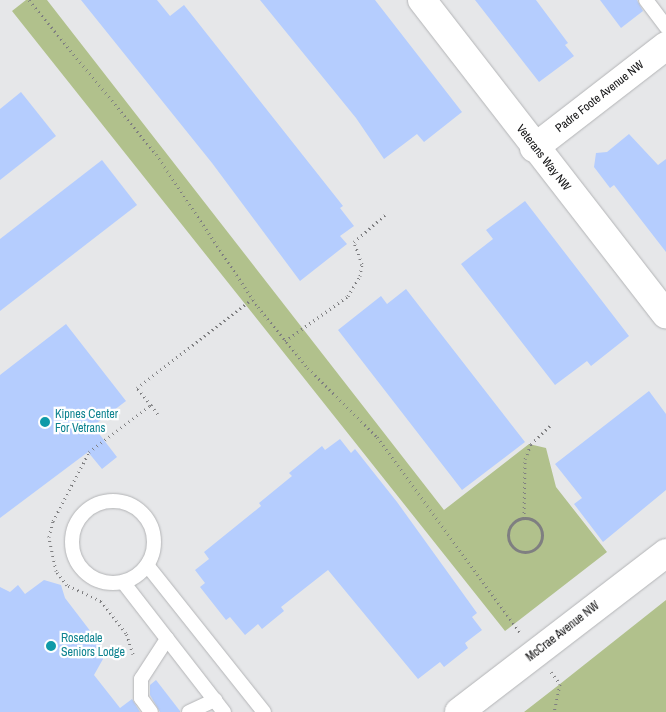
<!DOCTYPE html>
<style>
body{margin:0}
#map{position:relative;width:666px;height:712px;overflow:hidden;background:#e6e7e9;font-family:"Archivo Narrow",sans-serif}
div>[style]{position:absolute}
[style*='--x']{left:calc(var(--x)*1px);top:calc(var(--y)*1px);width:calc(var(--w)*1px);rotate:calc(var(--a)*1deg)}
.green>*{inset:0;background:#b1c18c}
.building>*{inset:0;background:#b5cdfe}
.path>*{height:3px;margin-top:-1.5px;transform-origin:0;background:repeating-linear-gradient(90deg,#7f7f81 0 1px,transparent 0 5px)}
.path>.ring{margin:-1.5px;padding:0;box-sizing:content-box;background:none;border:3px solid #7f7f81;border-radius:50%}
.roads{filter:drop-shadow(0 0 1px #b3b4b6) drop-shadow(0 0 1px #b3b4b6)}
.service>*{height:14px;margin:-7px;padding:0 7px;transform-origin:7px;border-radius:7px;background:#fff}
.service>.ring{margin:-7px;padding:0;box-sizing:content-box;background:none;border:14px solid #fff;border-radius:50%}
.minor>*{height:28px;margin:-14px;padding:0 14px;transform-origin:14px;border-radius:14px;background:#fff}
.dots>*{width:14px;height:14px;translate:-50% -50%;box-sizing:border-box;border:2px solid #fff;border-radius:50%}
span{translate:-50% -50%;white-space:nowrap;text-align:center;line-height:1.15;-webkit-text-stroke:4.5px #fff;paint-order:stroke}
.street-label{font-size:12px;color:#121213}
.culture-label{font-size:12px;color:#0d838f}
.left{translate:0 -50%;text-align:left}
</style>
<div id="map">
<div class="green">
<div style="clip-path:polygon(26px 0,47px 0,444px 510px,529px 444px,546px 448px,556px 487px,607px 552px,505px 631px,12px 11px)"></div>
<div style="clip-path:polygon(666px 600px,666px 712px,524px 712px,560px 684px)"></div>
</div>
<div class="building">
<div style="clip-path:polygon(81px 0,157px 0,170px 16px,184px 5px,343px 206px,340px 208px,354px 226px,340px 236px,347px 244px,300px 281px,212px 163px)"></div>
<div style="clip-path:polygon(260px 0,375px 0,462px 112px,424px 142px,417px 134px,384px 159px,356px 118px)"></div>
<div style="clip-path:polygon(475px 0,536px 0,568px 43px,565px 45px,574px 56px,539px 82px)"></div>
<div style="clip-path:polygon(600px 0,637px 0,643px 11px,621px 28px)"></div>
<div style="clip-path:polygon(21px 92px,56px 136px,0 180px,0 109px)"></div>
<div style="clip-path:polygon(629px 134px,658px 165px,666px 159px,666px 252px,614px 185px,610px 188px,594px 167px,596px 153px,607px 152px)"></div>
<div style="clip-path:polygon(102px 160px,137px 205px,0 311px,0 239px)"></div>
<div style="clip-path:polygon(525px 201px,629px 336px,591px 366px,587px 361px,555px 385px,461px 264px,493px 239px,486px 230px)"></div>
<div style="clip-path:polygon(406px 289px,525px 442px,462px 490px,338px 330px,381px 296px,387px 304px)"></div>
<div style="clip-path:polygon(66px 324px,126px 401px,93px 426px,117px 457px,102px 469px,88px 452px,0 518px,0 375px)"></div>
<div style="clip-path:polygon(649px 391px,666px 414px,666px 490px,603px 542px,574px 504px,582px 498px,555px 464px)"></div>
<div style="clip-path:polygon(340px 439px,351px 453px,355px 449px,397px 502px,477px 613px,472px 617px,482px 630px,465px 643px,468px 648px,444px 667px,440px 662px,418px 679px,328px 570px,281px 607px,284px 611px,262px 629px,258px 624px,245px 635px,230px 617px,226px 620px,200px 587px,205px 583px,195px 570px,209px 559px,204px 552px,261px 506px,259px 503px,292px 476px,289px 473px,322px 446px,325px 450px)"></div>
<div style="clip-path:polygon(44px 580px,61px 585px,65px 598px,101px 645px,103px 659px,94px 675px,120px 708px,132px 699px,140px 712px,0 712px,0 587px,10px 592px,18px 585px,25px 594px)"></div>
<div style="clip-path:polygon(156px 680px,180px 711px,180px 712px,160px 712px,150px 695px,150px 685px)"></div>
</div>
<div class="path">
<div style="--x:29;--y:0;--w:200;--a:50.5"></div>
<div style="--x:156;--y:154;--w:184;--a:56.3"></div>
<div style="--x:258;--y:307;--w:79;--a:50.7"></div>
<div style="--x:308;--y:368;--w:98;--a:45"></div>
<div style="--x:377;--y:437;--w:244;--a:53.8"></div>
<div style="--x:285;--y:341;--w:77;--a:-35.5"></div>
<div style="--x:348;--y:296;--w:23;--a:-59"></div>
<div style="--x:360;--y:276;--w:12;--a:-81"></div>
<div style="--x:362;--y:264;--w:23;--a:-110"></div>
<div style="--x:354;--y:242;--w:43;--a:-41.2"></div>
<div style="--x:151;--y:405;--w:14;--a:54"></div>
<div style="--x:524;--y:518;--w:59;--a:-89"></div>
<div style="--x:525;--y:459;--w:16;--a:-68"></div>
<div style="--x:531;--y:444;--w:28;--a:-44"></div>
<div class="ring" style="left:508px;top:518px;width:31px;height:31px"></div>
<div style="--x:133;--y:654;--w:22;--a:-108"></div>
<div style="--x:126;--y:633;--w:41;--a:-128"></div>
<div style="--x:101;--y:601;--w:38;--a:-155"></div>
<div style="--x:67;--y:585;--w:18;--a:-128"></div>
<div style="--x:56;--y:571;--w:35;--a:-102"></div>
<div style="--x:49;--y:537;--w:16;--a:-76"></div>
<div style="--x:53;--y:521;--w:78;--a:-62.4"></div>
<div style="--x:89;--y:452;--w:78;--a:-37.2"></div>
<div style="--x:151;--y:405;--w:22;--a:-129"></div>
<div style="--x:137;--y:388;--w:145;--a:-37.7"></div>
<div style="--x:551;--y:672;--w:15;--a:53"></div>
<div style="--x:560;--y:684;--w:29;--a:102"></div>
</div>
<div class="roads">
<div class="service">
<div style="--x:646;--y:0;--w:34;--a:53"></div>
<div class="ring" style="left:72px;top:501px;width:68px;height:68px"></div>
<div style="--x:147;--y:565;--w:188;--a:51.5"></div>
<div style="--x:123;--y:582;--w:165;--a:52.2"></div>
<div style="--x:151;--y:712;--w:17;--a:-126"></div>
<div style="--x:141;--y:698;--w:19;--a:-90"></div>
<div style="--x:141;--y:679;--w:48;--a:-57"></div>
<div style="--x:189;--y:712;--w:29;--a:-25"></div>
</div>
<div class="minor">
<div style="--x:422;--y:0;--w:398;--a:52.2"></div>
<div style="--x:534;--y:148;--w:167;--a:-37.7"></div>
<div style="--x:459;--y:712;--w:261;--a:-37.5"></div>
</div>
</div>
<div class="dots">
<div style="left:45px;top:422px;background:#0f9aa8"></div>
<div style="left:51px;top:646px;background:#0f9aa8"></div>
</div>
<div class="street-label">
<span style="left:600px;top:97px;rotate:-38deg">Padre Foote Avenue NW</span>
<span style="left:543px;top:158px;rotate:52deg">Veterans Way NW</span>
<span style="left:563px;top:632px;rotate:-38deg">McCrae Avenue NW</span>
</div>
<div class="culture-label">
<span class="left" style="left:55px;top:422px">Kipnes Center<br>For Vetrans</span>
<span class="left" style="left:61px;top:646px">Rosedale<br>Seniors Lodge</span>
</div>
</div>
